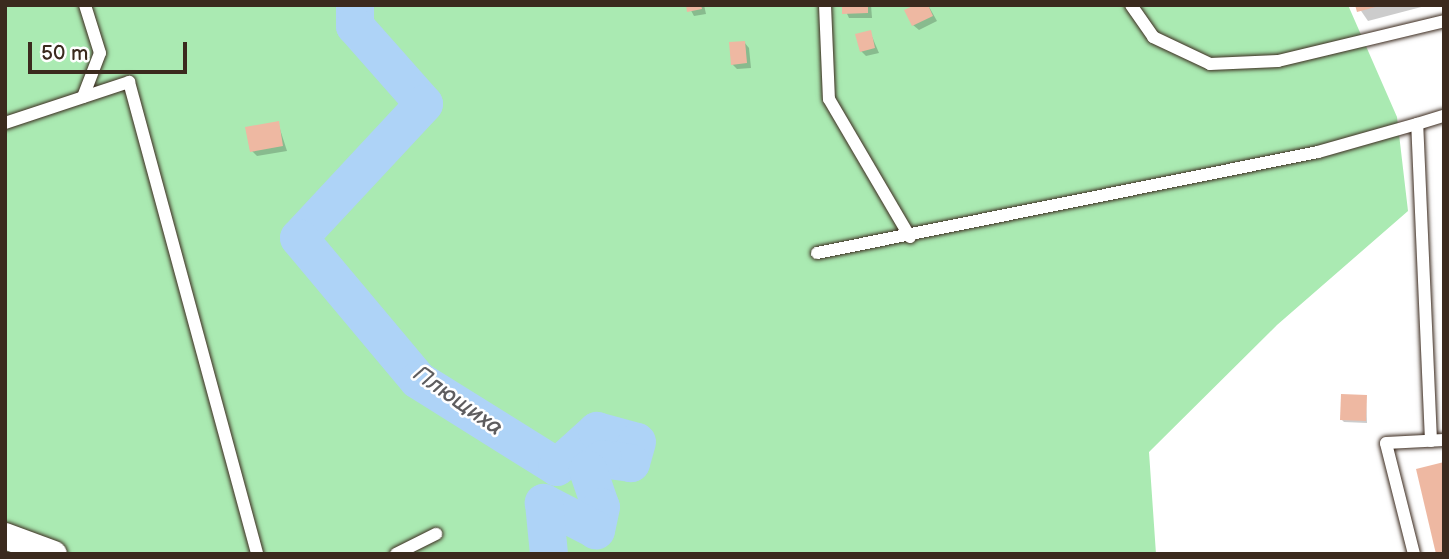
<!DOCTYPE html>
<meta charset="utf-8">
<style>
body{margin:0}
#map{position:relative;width:1449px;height:559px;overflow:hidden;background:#fff;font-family:"Balsamiq Sans",sans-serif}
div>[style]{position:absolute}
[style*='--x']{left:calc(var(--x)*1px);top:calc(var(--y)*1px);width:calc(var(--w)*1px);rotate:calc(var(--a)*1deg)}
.green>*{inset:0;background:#aaeab2}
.shadow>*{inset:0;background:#0003}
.river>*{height:38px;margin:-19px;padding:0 19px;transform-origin:19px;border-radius:19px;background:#aed3f7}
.building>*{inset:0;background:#eeb8a2}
.roads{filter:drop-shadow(0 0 2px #3b2a1e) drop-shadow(0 0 2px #3b2a1e)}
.lane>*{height:12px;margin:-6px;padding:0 6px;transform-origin:6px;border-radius:6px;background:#fff}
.street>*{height:26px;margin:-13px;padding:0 13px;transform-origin:13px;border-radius:13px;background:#fff}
span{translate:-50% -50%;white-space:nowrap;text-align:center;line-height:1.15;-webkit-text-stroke:5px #fff;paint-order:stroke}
.water-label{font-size:23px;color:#5e5d5f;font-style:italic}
.frame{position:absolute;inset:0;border:7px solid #3b2a1e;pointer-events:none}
.scale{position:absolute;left:28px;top:42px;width:159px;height:32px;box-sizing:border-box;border:4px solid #3b2a1e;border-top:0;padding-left:9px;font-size:21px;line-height:24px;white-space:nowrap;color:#3b2a1e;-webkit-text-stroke:5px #fff;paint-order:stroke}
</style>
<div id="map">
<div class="green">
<div style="clip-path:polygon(5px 5px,1348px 5px,1397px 117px,1408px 211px,1277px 325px,1149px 452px,1156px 554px,5px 554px)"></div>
</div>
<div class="shadow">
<div style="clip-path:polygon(688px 5px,704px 5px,706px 14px,694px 16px)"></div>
<div style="clip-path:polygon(843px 5px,871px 5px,872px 18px,849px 18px)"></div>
<div style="clip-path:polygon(928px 5px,937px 21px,919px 30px,913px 25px)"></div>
<div style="clip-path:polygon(1357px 5px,1429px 5px,1368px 21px)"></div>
<div style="clip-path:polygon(870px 32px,879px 53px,866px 56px,861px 51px)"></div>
<div style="clip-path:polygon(744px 42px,749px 48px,751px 68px,737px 69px,732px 64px)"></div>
<div style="clip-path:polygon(278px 123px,287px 151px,257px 156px,252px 151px)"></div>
<div style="clip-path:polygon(1366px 397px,1367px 423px,1344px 422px,1342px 420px)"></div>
</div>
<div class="river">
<div style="--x:355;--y:5;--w:21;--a:90"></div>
<div style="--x:355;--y:26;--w:104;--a:48.5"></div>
<div style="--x:424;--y:104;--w:183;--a:133"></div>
<div style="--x:299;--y:238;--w:185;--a:50"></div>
<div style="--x:418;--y:380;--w:164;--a:32"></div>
<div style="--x:557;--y:467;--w:54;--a:-42"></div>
<div style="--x:597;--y:431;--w:41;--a:15.4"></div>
<div style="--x:637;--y:442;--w:22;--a:106"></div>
<div style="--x:631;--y:463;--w:28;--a:-172"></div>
<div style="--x:603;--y:459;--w:19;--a:144"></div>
<div style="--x:588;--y:470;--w:39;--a:71"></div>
<div style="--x:601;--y:507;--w:24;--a:102"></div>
<div style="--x:596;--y:530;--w:59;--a:-152.6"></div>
<div style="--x:544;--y:503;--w:51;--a:84.4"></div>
</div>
<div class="building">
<div style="clip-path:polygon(686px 5px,701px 5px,702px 9px,687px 12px)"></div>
<div style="clip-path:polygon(842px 5px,868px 5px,868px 13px,842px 14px)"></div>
<div style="clip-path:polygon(915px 5px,928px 5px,933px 16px,912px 26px,904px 10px)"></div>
<div style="clip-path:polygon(1355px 5px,1379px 5px,1379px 6px,1357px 12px)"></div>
<div style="clip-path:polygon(871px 30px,875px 48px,860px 52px,855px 34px)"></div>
<div style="clip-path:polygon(745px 41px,747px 63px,731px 65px,729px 42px)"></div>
<div style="clip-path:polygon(279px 121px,283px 146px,250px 152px,245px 127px)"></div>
<div style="clip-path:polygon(1341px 394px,1367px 395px,1366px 421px,1340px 420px)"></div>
<div style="clip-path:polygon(1444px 462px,1444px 554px,1436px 554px,1416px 469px)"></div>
</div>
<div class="roads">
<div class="lane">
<div style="--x:825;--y:5;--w:94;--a:87.6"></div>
<div style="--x:829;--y:99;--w:160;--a:59.6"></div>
<div style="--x:1131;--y:5;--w:39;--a:55"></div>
<div style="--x:1153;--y:37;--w:63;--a:25.3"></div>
<div style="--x:1210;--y:64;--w:68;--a:-2.5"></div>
<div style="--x:1278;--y:61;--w:171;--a:-13.5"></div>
<div style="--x:83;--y:97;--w:47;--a:-68.9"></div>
<div style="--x:100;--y:53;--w:50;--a:-107.4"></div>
<div style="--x:5;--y:123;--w:131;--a:-18.3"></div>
<div style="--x:129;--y:82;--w:489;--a:74.8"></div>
<div style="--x:817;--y:253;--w:511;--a:-11.4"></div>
<div style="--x:1318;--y:152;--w:103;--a:-15.8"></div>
<div style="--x:1431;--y:441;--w:317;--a:-92.5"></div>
<div style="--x:1417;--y:124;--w:28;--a:-17"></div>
<div style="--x:396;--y:554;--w:45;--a:-26.6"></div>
<div style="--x:1414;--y:554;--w:114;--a:-104.2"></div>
<div style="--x:1386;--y:443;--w:58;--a:-3"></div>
</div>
<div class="street">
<div style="--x:5;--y:536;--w:52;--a:20.2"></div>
</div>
</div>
<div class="water-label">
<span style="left:458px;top:401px;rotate:35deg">Плющиха</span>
</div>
<div class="frame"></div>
<div class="scale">50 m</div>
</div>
